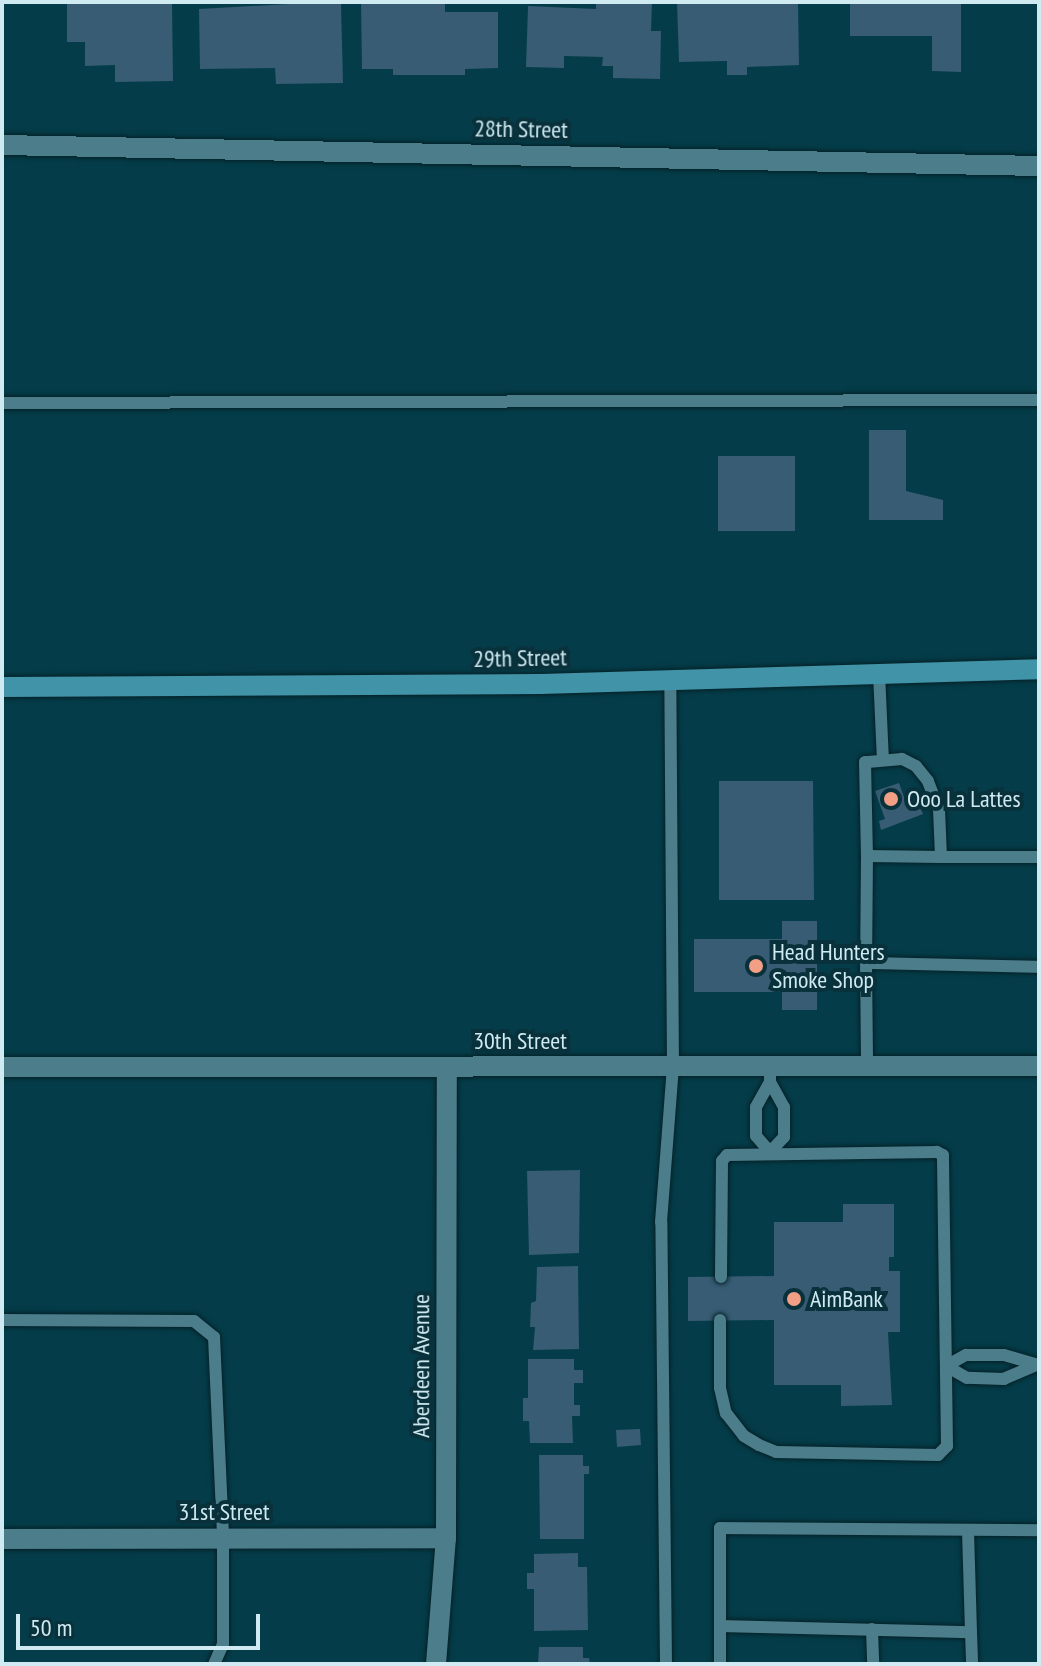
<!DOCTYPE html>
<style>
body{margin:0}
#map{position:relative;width:1041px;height:1666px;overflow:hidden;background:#043d49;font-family:"PT Sans Narrow",sans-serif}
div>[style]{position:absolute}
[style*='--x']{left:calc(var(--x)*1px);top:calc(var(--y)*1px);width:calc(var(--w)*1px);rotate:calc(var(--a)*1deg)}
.building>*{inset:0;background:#375c73}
.roads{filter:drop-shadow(0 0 2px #062128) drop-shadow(0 0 2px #062128)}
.lane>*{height:12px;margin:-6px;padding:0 6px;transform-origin:6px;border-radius:6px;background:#4b7d8b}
.street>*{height:20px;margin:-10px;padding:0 10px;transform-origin:10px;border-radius:10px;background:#4b7d8b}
.secondary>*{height:20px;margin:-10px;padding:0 10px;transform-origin:10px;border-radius:10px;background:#4193a7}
.dots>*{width:22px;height:22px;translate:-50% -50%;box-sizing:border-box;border:4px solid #09313b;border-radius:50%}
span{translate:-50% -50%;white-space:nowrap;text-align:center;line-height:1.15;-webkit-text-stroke:8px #09313b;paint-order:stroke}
.street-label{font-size:24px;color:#d0eaf1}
.poi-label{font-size:24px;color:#d0eaf1}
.left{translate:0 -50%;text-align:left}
.frame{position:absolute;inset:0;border:4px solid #d0eaf1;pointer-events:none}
.scale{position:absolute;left:16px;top:1614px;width:244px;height:36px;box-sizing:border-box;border:4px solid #d0eaf1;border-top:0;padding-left:10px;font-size:24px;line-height:28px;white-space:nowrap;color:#d0eaf1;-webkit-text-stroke:6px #09313b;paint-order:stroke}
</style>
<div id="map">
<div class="building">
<div style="clip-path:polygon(67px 2px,172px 2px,173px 81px,115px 82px,115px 65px,85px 66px,85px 42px,67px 42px)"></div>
<div style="clip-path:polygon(324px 2px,341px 3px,343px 83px,276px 84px,275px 68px,200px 69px,199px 9px)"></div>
<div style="clip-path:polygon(361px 2px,445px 2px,445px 12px,498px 12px,498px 68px,465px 69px,465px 75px,393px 75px,393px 69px,362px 69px)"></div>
<div style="clip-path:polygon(596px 2px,652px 2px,651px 31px,661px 31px,660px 79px,613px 78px,613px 66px,602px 66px,603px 57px,564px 56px,564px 68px,526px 67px,528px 6px,596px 9px)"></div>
<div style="clip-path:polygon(677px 2px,798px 2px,799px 65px,747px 67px,747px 75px,727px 75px,727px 61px,679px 62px)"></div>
<div style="clip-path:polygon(850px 2px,961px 2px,961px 72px,932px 71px,932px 36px,850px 36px)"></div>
<div style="clip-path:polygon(869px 430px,906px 430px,906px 491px,943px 500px,943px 520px,869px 520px)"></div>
<div style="clip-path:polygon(718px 456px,795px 456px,795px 531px,718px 531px)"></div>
<div style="clip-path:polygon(719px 781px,813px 781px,814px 900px,719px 900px)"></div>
<div style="clip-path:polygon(899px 783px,909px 811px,920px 807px,923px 814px,881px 830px,879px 821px,885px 819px,875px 791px)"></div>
<div style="clip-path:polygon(782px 921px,817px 921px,817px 1010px,782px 1010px,782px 992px,694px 992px,694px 939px,782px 939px)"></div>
<div style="clip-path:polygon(580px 1170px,579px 1253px,529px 1255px,527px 1171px)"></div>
<div style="clip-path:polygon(843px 1204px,894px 1204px,894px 1257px,889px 1257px,889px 1271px,900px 1271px,900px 1332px,888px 1332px,892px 1405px,841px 1406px,841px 1385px,774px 1385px,774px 1320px,688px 1321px,688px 1277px,774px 1276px,774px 1222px,843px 1222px)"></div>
<div style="clip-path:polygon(578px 1266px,579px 1349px,533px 1350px,535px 1327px,530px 1327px,531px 1303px,536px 1301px,537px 1267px)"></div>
<div style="clip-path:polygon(528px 1359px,574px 1359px,574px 1370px,583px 1370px,583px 1383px,574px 1383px,574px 1405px,580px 1405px,580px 1416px,572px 1416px,573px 1443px,530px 1443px,529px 1421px,523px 1421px,523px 1398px,528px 1398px)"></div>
<div style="clip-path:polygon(640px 1429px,641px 1445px,617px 1447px,616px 1430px)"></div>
<div style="clip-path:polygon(539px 1455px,583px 1455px,583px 1466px,589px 1466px,589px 1474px,584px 1474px,584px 1539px,540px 1539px)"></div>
<div style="clip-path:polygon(578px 1553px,578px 1567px,587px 1567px,588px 1630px,534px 1631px,534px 1589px,527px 1589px,527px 1573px,534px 1573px,534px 1554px)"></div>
<div style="clip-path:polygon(539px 1647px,583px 1647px,583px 1658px,589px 1658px,590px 1664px,538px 1664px)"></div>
</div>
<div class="roads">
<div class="lane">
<div style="--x:2;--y:403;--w:1037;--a:-0.17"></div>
<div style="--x:879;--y:673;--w:87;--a:87.4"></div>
<div style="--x:867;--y:856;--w:107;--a:90.5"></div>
<div style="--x:866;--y:963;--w:173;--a:1.3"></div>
<div style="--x:941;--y:857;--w:47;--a:-92.4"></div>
<div style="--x:939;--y:810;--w:31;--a:-111"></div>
<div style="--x:928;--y:781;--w:19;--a:-129"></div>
<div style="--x:916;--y:766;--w:16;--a:-153"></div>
<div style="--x:902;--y:759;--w:37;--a:175"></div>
<div style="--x:865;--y:762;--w:94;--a:88.8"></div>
<div style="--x:867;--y:856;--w:74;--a:0.8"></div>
<div style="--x:941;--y:857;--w:98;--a:0"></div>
<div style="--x:866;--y:963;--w:103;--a:89.4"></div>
<div style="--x:770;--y:1066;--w:16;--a:90"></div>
<div style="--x:770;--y:1082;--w:29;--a:61"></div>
<div style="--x:784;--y:1107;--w:30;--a:90"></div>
<div style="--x:784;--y:1137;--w:21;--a:133"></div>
<div style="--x:770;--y:1152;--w:21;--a:-131"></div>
<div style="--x:756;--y:1136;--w:29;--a:-90"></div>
<div style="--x:756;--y:1107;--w:29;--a:-61"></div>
<div style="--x:2;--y:1320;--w:192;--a:0.3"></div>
<div style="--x:194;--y:1321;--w:26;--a:39"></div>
<div style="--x:214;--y:1337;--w:201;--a:87.4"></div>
<div style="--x:223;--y:1538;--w:106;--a:90"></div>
<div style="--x:223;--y:1644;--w:22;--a:114"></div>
<div style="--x:720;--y:1320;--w:68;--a:90"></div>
<div style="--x:720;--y:1388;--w:26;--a:77"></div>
<div style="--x:726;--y:1413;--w:29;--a:52"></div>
<div style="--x:744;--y:1436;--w:17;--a:31"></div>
<div style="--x:759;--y:1445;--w:18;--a:22"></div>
<div style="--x:776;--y:1452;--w:162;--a:1.1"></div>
<div style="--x:938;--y:1455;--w:13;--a:-45"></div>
<div style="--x:947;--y:1446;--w:291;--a:-90.8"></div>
<div style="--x:943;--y:1155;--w:7;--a:-153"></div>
<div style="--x:937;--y:1152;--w:210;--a:179.2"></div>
<div style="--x:727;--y:1155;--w:8;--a:130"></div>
<div style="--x:722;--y:1161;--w:116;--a:90.5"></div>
<div style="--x:1034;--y:1366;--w:33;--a:157"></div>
<div style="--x:1004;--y:1379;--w:37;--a:-178"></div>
<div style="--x:967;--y:1378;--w:24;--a:-150"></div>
<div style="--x:946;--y:1366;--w:23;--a:-29"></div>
<div style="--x:966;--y:1355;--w:38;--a:0"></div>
<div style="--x:1004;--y:1355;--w:36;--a:16"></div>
<div style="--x:720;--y:1626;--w:251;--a:1.4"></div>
<div style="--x:971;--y:1632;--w:102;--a:-91.7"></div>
<div style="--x:872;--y:1629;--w:35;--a:88"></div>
<div style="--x:971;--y:1632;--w:32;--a:88"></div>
<div style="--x:666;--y:1664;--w:442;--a:-90.6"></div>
<div style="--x:661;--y:1222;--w:156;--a:-85.6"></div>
<div style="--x:673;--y:1066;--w:386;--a:-90.4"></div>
<div style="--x:720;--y:1664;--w:136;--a:-90"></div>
<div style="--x:720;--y:1528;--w:319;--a:0.4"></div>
</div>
<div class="street">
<div style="--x:2;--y:145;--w:1037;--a:1.16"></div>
<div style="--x:2;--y:1067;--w:1037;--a:-0.06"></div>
<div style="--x:2;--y:1539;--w:444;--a:-0.1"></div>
<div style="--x:436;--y:1664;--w:126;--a:-85.5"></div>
<div style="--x:446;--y:1538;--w:471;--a:-89.9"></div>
</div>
<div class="secondary">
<div style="--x:2;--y:687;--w:539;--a:-0.32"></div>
<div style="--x:541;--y:684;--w:498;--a:-1.7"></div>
</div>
</div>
<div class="dots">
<div style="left:891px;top:799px;background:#f39f85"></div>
<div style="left:756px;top:966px;background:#f39f85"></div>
<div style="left:794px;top:1299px;background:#f39f85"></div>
</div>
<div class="street-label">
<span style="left:521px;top:129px;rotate:1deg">28th Street</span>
<span style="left:520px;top:658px;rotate:-1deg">29th Street</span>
<span style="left:520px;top:1041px">30th Street</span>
<span style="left:421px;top:1366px;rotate:-90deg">Aberdeen Avenue</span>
<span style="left:224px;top:1512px">31st Street</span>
</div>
<div class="poi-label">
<span class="left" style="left:907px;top:799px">Ooo La Lattes</span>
<span class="left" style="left:772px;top:966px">Head Hunters<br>Smoke Shop</span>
<span class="left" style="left:810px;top:1299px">AimBank</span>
</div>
<div class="frame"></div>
<div class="scale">50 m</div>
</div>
